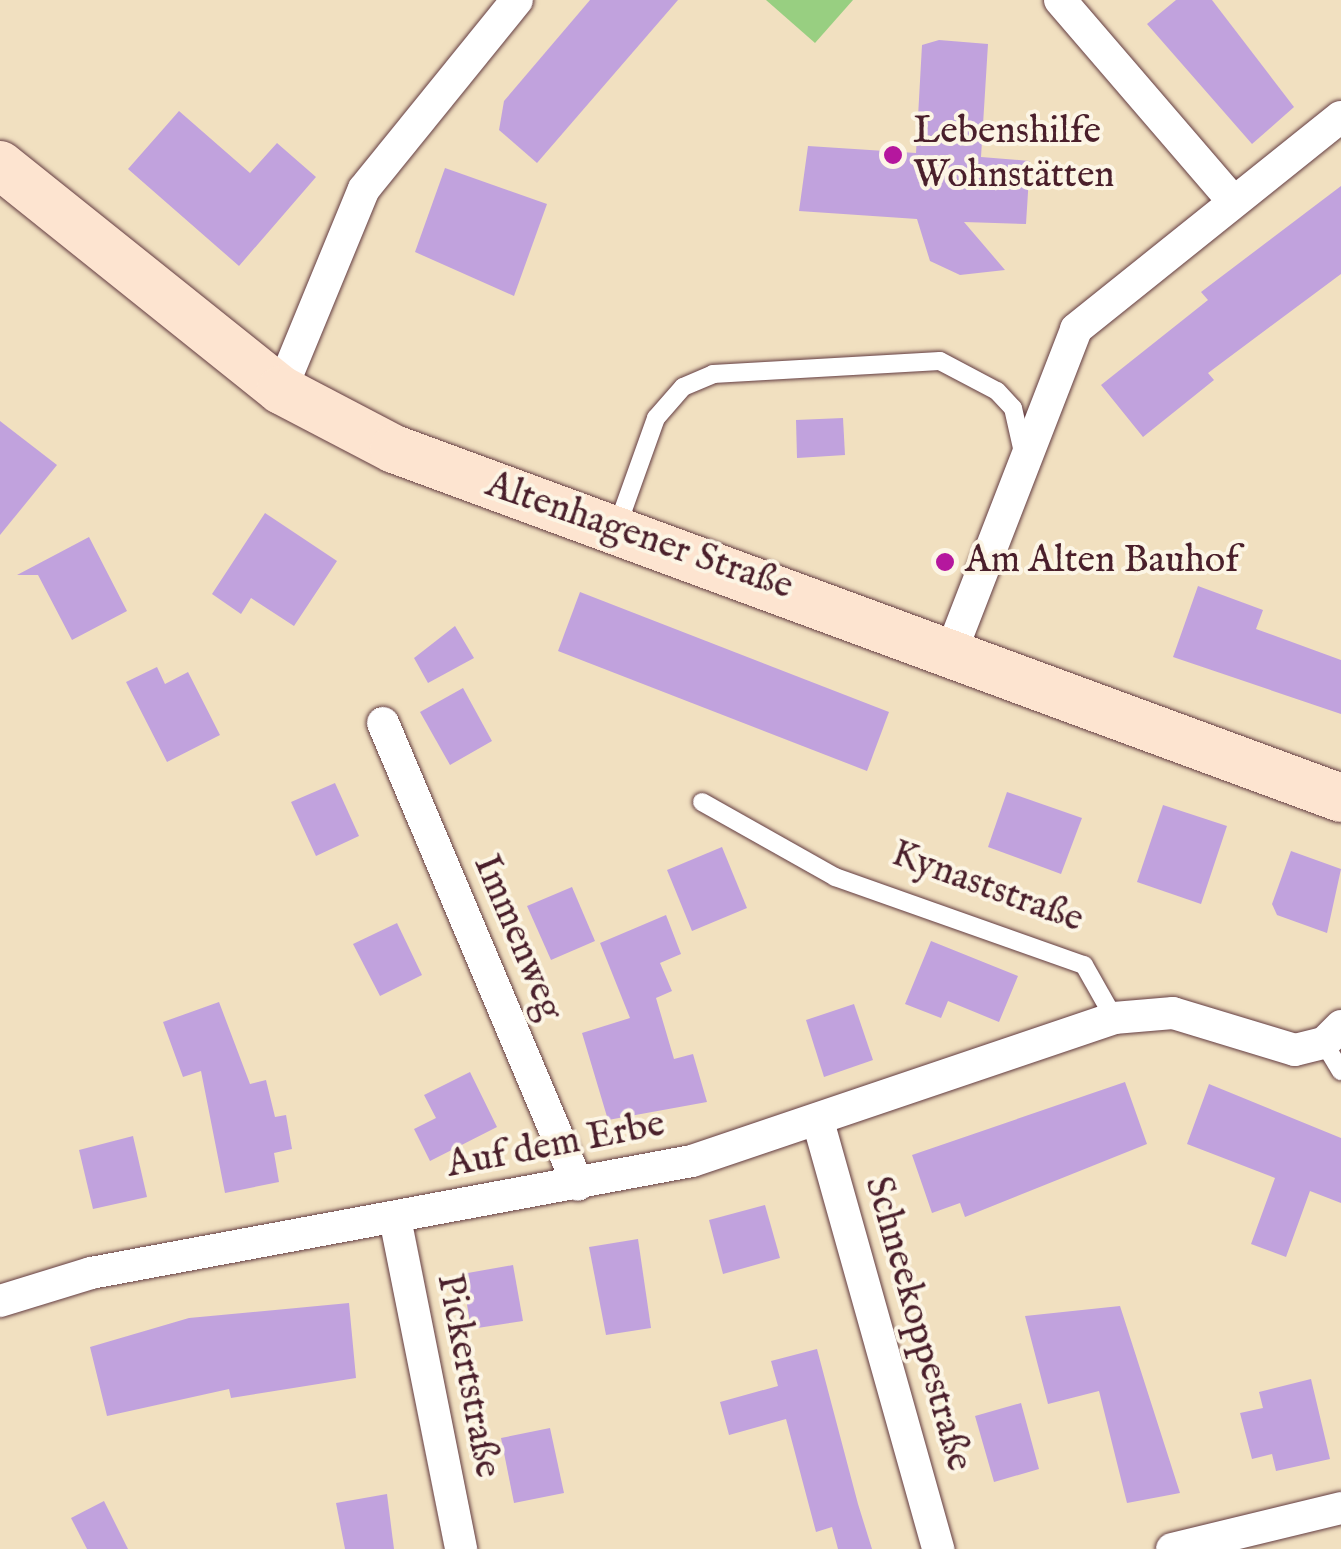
<!DOCTYPE html>
<meta charset="utf-8">
<style>
body{margin:0}
#map{position:relative;width:1341px;height:1549px;overflow:hidden;background:#f1e0c0;font-family:"IM FELL English",serif}
div>[style]{position:absolute}
[style*='--x']{left:calc(var(--x)*1px);top:calc(var(--y)*1px);width:calc(var(--w)*1px);rotate:calc(var(--a)*1deg)}
.green>*{inset:0;background:#98cf81}
.building>*{inset:0;background:#c1a2dd}
.roads{filter:drop-shadow(0 0 2px #633c41) drop-shadow(0 0 2px #633c41)}
.lane>*{height:18px;margin:-9px;padding:0 9px;transform-origin:9px;border-radius:9px;background:#fff}
.street>*{height:32px;margin:-16px;padding:0 16px;transform-origin:16px;border-radius:16px;background:#fff}
.secondary>*{height:48px;margin:-24px;padding:0 24px;transform-origin:24px;border-radius:24px;background:#fde4d0}
.dots>*{width:28px;height:28px;translate:-50% -50%;box-sizing:border-box;border:5px solid #fcf5e5;border-radius:50%}
span{translate:-50% -50%;white-space:nowrap;text-align:center;line-height:1.15;-webkit-text-stroke:8px #fcf5e5;paint-order:stroke}
.poi-label{font-size:38px;color:#4a1f2b}
.left{translate:0 -50%;text-align:left}
.street-label{font-size:38px;color:#4a1f2b}
</style>
<div id="map">
<div class="green">
<div style="clip-path:polygon(766px 0,853px 0,815px 43px)"></div>
</div>
<div class="building">
<div style="clip-path:polygon(590px 0,678px 0,537px 163px,499px 130px,504px 101px)"></div>
<div style="clip-path:polygon(1176px 0,1212px 0,1294px 107px,1252px 144px,1147px 24px)"></div>
<div style="clip-path:polygon(939px 40px,988px 44px,981px 157px,1030px 161px,1026px 224px,964px 222px,1005px 270px,960px 275px,930px 261px,917px 219px,799px 211px,808px 146px,916px 153px,922px 45px)"></div>
<div style="clip-path:polygon(179px 111px,250px 173px,277px 143px,316px 177px,239px 266px,128px 169px)"></div>
<div style="clip-path:polygon(445px 168px,547px 204px,514px 296px,415px 252px)"></div>
<div style="clip-path:polygon(1341px 186px,1341px 274px,1208px 373px,1214px 380px,1143px 437px,1101px 385px,1208px 300px,1201px 292px)"></div>
<div style="clip-path:polygon(843px 418px,845px 455px,797px 458px,796px 420px)"></div>
<div style="clip-path:polygon(0 421px,57px 465px,0 535px)"></div>
<div style="clip-path:polygon(265px 513px,337px 561px,294px 626px,251px 598px,241px 614px,212px 594px)"></div>
<div style="clip-path:polygon(89px 537px,127px 611px,72px 640px,38px 575px,17px 575px)"></div>
<div style="clip-path:polygon(1198px 586px,1263px 610px,1256px 629px,1341px 660px,1341px 714px,1173px 657px)"></div>
<div style="clip-path:polygon(580px 592px,889px 712px,867px 771px,558px 651px)"></div>
<div style="clip-path:polygon(455px 626px,474px 658px,428px 683px,414px 658px)"></div>
<div style="clip-path:polygon(157px 667px,165px 684px,188px 672px,220px 735px,167px 762px,126px 682px)"></div>
<div style="clip-path:polygon(463px 688px,492px 741px,450px 765px,420px 712px)"></div>
<div style="clip-path:polygon(335px 783px,359px 836px,316px 856px,291px 802px)"></div>
<div style="clip-path:polygon(1007px 792px,1082px 818px,1061px 874px,988px 847px)"></div>
<div style="clip-path:polygon(1163px 805px,1227px 826px,1201px 904px,1137px 882px)"></div>
<div style="clip-path:polygon(722px 847px,747px 908px,692px 931px,667px 870px)"></div>
<div style="clip-path:polygon(1291px 851px,1341px 869px,1327px 933px,1277px 915px,1272px 904px)"></div>
<div style="clip-path:polygon(572px 887px,595px 941px,551px 960px,527px 906px)"></div>
<div style="clip-path:polygon(666px 915px,681px 954px,660px 963px,672px 991px,656px 998px,674px 1059px,693px 1054px,707px 1102px,608px 1120px,582px 1033px,630px 1018px,600px 943px)"></div>
<div style="clip-path:polygon(397px 923px,422px 975px,380px 996px,353px 944px)"></div>
<div style="clip-path:polygon(931px 941px,1018px 976px,999px 1022px,948px 1001px,941px 1018px,905px 1004px)"></div>
<div style="clip-path:polygon(219px 1002px,250px 1084px,266px 1080px,275px 1117px,286px 1115px,292px 1149px,274px 1153px,279px 1182px,225px 1193px,201px 1071px,183px 1077px,163px 1022px)"></div>
<div style="clip-path:polygon(854px 1004px,873px 1060px,824px 1077px,806px 1020px)"></div>
<div style="clip-path:polygon(470px 1072px,497px 1127px,430px 1161px,414px 1129px,436px 1118px,424px 1095px)"></div>
<div style="clip-path:polygon(1125px 1082px,1147px 1144px,965px 1217px,960px 1203px,932px 1213px,912px 1155px)"></div>
<div style="clip-path:polygon(1209px 1084px,1341px 1138px,1341px 1203px,1310px 1191px,1286px 1257px,1251px 1244px,1275px 1178px,1187px 1144px)"></div>
<div style="clip-path:polygon(133px 1136px,147px 1197px,93px 1209px,79px 1150px)"></div>
<div style="clip-path:polygon(765px 1205px,780px 1258px,723px 1274px,709px 1220px)"></div>
<div style="clip-path:polygon(638px 1239px,651px 1328px,606px 1335px,589px 1247px)"></div>
<div style="clip-path:polygon(513px 1265px,523px 1321px,471px 1329px,462px 1274px)"></div>
<div style="clip-path:polygon(349px 1303px,356px 1378px,231px 1398px,229px 1389px,107px 1416px,90px 1347px,189px 1318px)"></div>
<div style="clip-path:polygon(1120px 1306px,1180px 1493px,1127px 1503px,1099px 1391px,1048px 1404px,1025px 1316px)"></div>
<div style="clip-path:polygon(817px 1349px,858px 1504px,872px 1549px,838px 1549px,832px 1527px,816px 1532px,786px 1419px,729px 1435px,720px 1402px,778px 1386px,771px 1361px)"></div>
<div style="clip-path:polygon(1311px 1379px,1330px 1459px,1276px 1471px,1272px 1454px,1252px 1459px,1240px 1413px,1263px 1408px,1259px 1392px)"></div>
<div style="clip-path:polygon(1021px 1403px,1039px 1469px,994px 1482px,975px 1416px)"></div>
<div style="clip-path:polygon(550px 1428px,564px 1493px,514px 1503px,501px 1438px)"></div>
<div style="clip-path:polygon(387px 1494px,394px 1549px,345px 1549px,336px 1503px)"></div>
<div style="clip-path:polygon(104px 1501px,128px 1549px,87px 1549px,71px 1518px)"></div>
</div>
<div class="roads">
<div class="lane">
<div style="--x:617;--y:527;--w:116;--a:-70.3"></div>
<div style="--x:656;--y:418;--w:41;--a:-48.9"></div>
<div style="--x:683;--y:387;--w:33;--a:-23"></div>
<div style="--x:713;--y:374;--w:227;--a:-3.3"></div>
<div style="--x:940;--y:361;--w:64;--a:27.8"></div>
<div style="--x:997;--y:391;--w:23;--a:47"></div>
<div style="--x:1013;--y:408;--w:41;--a:77.3"></div>
<div style="--x:702;--y:802;--w:153;--a:29.4"></div>
<div style="--x:835;--y:877;--w:264;--a:19.5"></div>
<div style="--x:1084;--y:965;--w:61;--a:60.5"></div>
<div style="--x:1324;--y:1043;--w:33;--a:59"></div>
</div>
<div class="street">
<div style="--x:1060;--y:0;--w:264;--a:49.3"></div>
<div style="--x:281;--y:390;--w:217;--a:-67.6"></div>
<div style="--x:364;--y:189;--w:243;--a:-51"></div>
<div style="--x:951;--y:652;--w:346;--a:-68.8"></div>
<div style="--x:1076;--y:329;--w:339;--a:-38.7"></div>
<div style="--x:383;--y:723;--w:501;--a:67.12"></div>
<div style="--x:818;--y:1121;--w:445;--a:74.3"></div>
<div style="--x:395;--y:1218;--w:338;--a:78.7"></div>
<div style="--x:0;--y:1301;--w:95;--a:-17.1"></div>
<div style="--x:91;--y:1273;--w:611;--a:-10.56"></div>
<div style="--x:692;--y:1161;--w:446;--a:-18.7"></div>
<div style="--x:1114;--y:1018;--w:59;--a:-4.8"></div>
<div style="--x:1173;--y:1013;--w:127;--a:16.9"></div>
<div style="--x:1295;--y:1050;--w:30;--a:-14"></div>
<div style="--x:1324;--y:1043;--w:24;--a:-45"></div>
<div style="--x:1172;--y:1549;--w:174;--a:-13.6"></div>
</div>
<div class="secondary">
<div style="--x:0;--y:165;--w:360;--a:38.7"></div>
<div style="--x:281;--y:390;--w:127;--a:27.6"></div>
<div style="--x:394;--y:449;--w:1009;--a:20.23"></div>
</div>
</div>
<div class="dots">
<div style="left:893px;top:155px;background:#b5179e"></div>
<div style="left:945px;top:562px;background:#b5179e"></div>
</div>
<div class="poi-label">
<span class="left" style="left:913px;top:155px">Lebenshilfe<br>Wohnstätten</span>
<span class="left" style="left:965px;top:562px">Am Alten Bauhof</span>
</div>
<div class="street-label">
<span style="left:639px;top:537px;rotate:19deg">Altenhagener Straße</span>
<span style="left:987px;top:888px;rotate:20deg">Kynaststraße</span>
<span style="left:517px;top:938px;rotate:67deg">Immenweg</span>
<span style="left:556px;top:1146px;rotate:-11deg">Auf dem Erbe</span>
<span style="left:917px;top:1324px;rotate:74deg">Schneekoppestraße</span>
<span style="left:467px;top:1376px;rotate:79deg">Pickertstraße</span>
</div>
</div>
